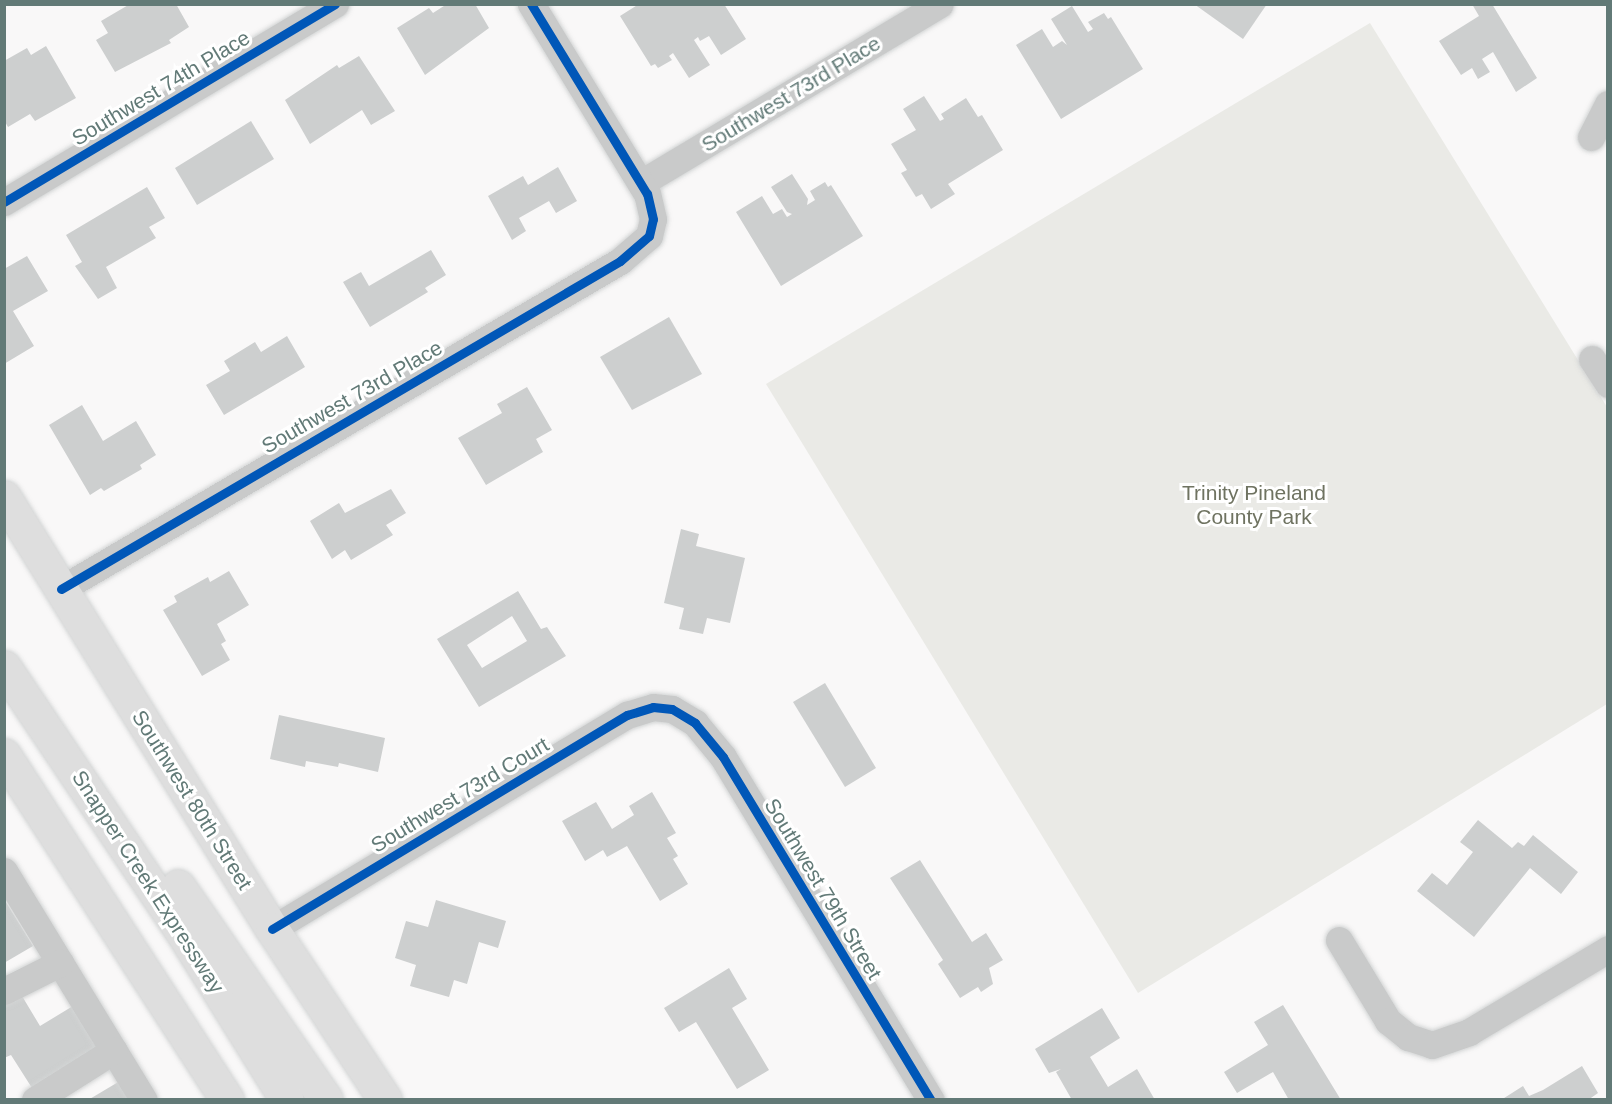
<!DOCTYPE html>
<style>
body{margin:0}
#map{position:relative;width:1612px;height:1104px;overflow:hidden;background:#f9f8f8;font-family:Helvetica,sans-serif}
div>[style]{position:absolute}
[style*='--x']{left:calc(var(--x)*1px);top:calc(var(--y)*1px);width:calc(var(--w)*1px);rotate:calc(var(--a)*1deg)}
.green>*{inset:0;background:#eaeae6}
.building>*{inset:0;background:#cdcfcf}
.roads{filter:drop-shadow(0 0 2px #d2d4d4) drop-shadow(0 0 2px #d2d4d4)}
.street>*{height:27px;margin:-13.5px;padding:0 13.5px;transform-origin:13.5px;border-radius:13.5px;background:#c9caca}
.secondary>*{height:33px;margin:-16.5px;padding:0 16.5px;transform-origin:16.5px;border-radius:16.5px;background:#dedede}
.highway>*{height:33px;margin:-16.5px;padding:0 16.5px;transform-origin:16.5px;border-radius:16.5px;background:#dedede}
.cycleway>*{height:9px;margin:-4.5px;padding:0 4.5px;transform-origin:4.5px;border-radius:4.5px;background:#0057b8}
span{translate:-50% -50%;white-space:nowrap;text-align:center;line-height:1.15;-webkit-text-stroke:6px #fff;paint-order:stroke}
.street-label{font-size:21px;color:#627a77}
.park-label{font-size:21px;color:#6f7361}
.frame{position:absolute;inset:0;border:6px solid #627a77;pointer-events:none}
</style>
<div id="map">
<div class="green">
<div style="clip-path:polygon(1370px 23px,1607px 407px,1607px 704px,1138px 993px,766px 384px)"></div>
</div>
<div class="building">
<div style="clip-path:polygon(130px 4px,176px 4px,189px 27px,169px 40px,171px 43px,115px 72px,96px 40px,108px 33px,101px 21px)"></div>
<div style="clip-path:polygon(447px 4px,475px 4px,489px 28px,425px 75px,397px 28px,429px 8px,433px 13px)"></div>
<div style="clip-path:polygon(639px 4px,724px 4px,746px 39px,721px 55px,709px 36px,700px 41px,698px 37px,694px 40px,710px 65px,689px 78px,673px 53px,669px 56px,672px 60px,658px 68px,655px 64px,651px 66px,620px 16px)"></div>
<div style="clip-path:polygon(1194px 4px,1267px 4px,1243px 39px)"></div>
<div style="clip-path:polygon(1472px 4px,1492px 4px,1537px 78px,1516px 92px,1493px 52px,1482px 59px,1490px 72px,1478px 79px,1472px 68px,1461px 75px,1439px 41px,1479px 16px)"></div>
<div style="clip-path:polygon(1072px 6px,1088px 32px,1093px 29px,1088px 22px,1104px 13px,1108px 19px,1111px 17px,1143px 69px,1061px 119px,1016px 45px,1042px 29px,1053px 47px,1062px 41px,1067px 45px,1051px 19px)"></div>
<div style="clip-path:polygon(46px 46px,76px 98px,35px 121px,30px 114px,8px 127px,4px 120px,4px 61px,27px 48px,31px 55px)"></div>
<div style="clip-path:polygon(359px 56px,395px 111px,371px 125px,362px 110px,310px 144px,285px 100px,337px 65px,339px 68px)"></div>
<div style="clip-path:polygon(924px 96px,940px 121px,944px 119px,941px 114px,966px 98px,978px 117px,982px 115px,1003px 150px,948px 184px,955px 194px,931px 209px,922px 194px,916px 197px,901px 173px,907px 170px,891px 144px,916px 130px,903px 109px)"></div>
<div style="clip-path:polygon(251px 121px,274px 159px,197px 205px,175px 168px)"></div>
<div style="clip-path:polygon(558px 167px,577px 201px,556px 213px,549px 201px,519px 218px,526px 231px,512px 240px,488px 196px,523px 176px,528px 185px)"></div>
<div style="clip-path:polygon(792px 174px,808px 199px,807px 205px,815px 200px,810px 191px,825px 182px,828px 187px,831px 185px,863px 236px,781px 286px,736px 212px,762px 196px,773px 214px,782px 209px,787px 217px,792px 214px,787px 212px,771px 187px)"></div>
<div style="clip-path:polygon(147px 187px,165px 218px,149px 227px,156px 238px,106px 267px,117px 288px,98px 299px,75px 266px,82px 262px,66px 235px)"></div>
<div style="clip-path:polygon(431px 250px,446px 275px,425px 288px,428px 292px,370px 327px,343px 282px,361px 272px,369px 286px)"></div>
<div style="clip-path:polygon(27px 256px,48px 291px,13px 311px,34px 346px,4px 364px,4px 269px)"></div>
<div style="clip-path:polygon(669px 317px,702px 374px,632px 410px,600px 357px)"></div>
<div style="clip-path:polygon(287px 336px,305px 367px,224px 415px,206px 385px,230px 371px,224px 361px,255px 342px,261px 352px)"></div>
<div style="clip-path:polygon(527px 387px,552px 430px,536px 439px,543px 452px,486px 485px,458px 438px,502px 413px,497px 404px)"></div>
<div style="clip-path:polygon(82px 405px,103px 441px,136px 421px,156px 455px,140px 465px,142px 469px,104px 491px,101px 488px,90px 495px,49px 425px)"></div>
<div style="clip-path:polygon(391px 489px,406px 513px,386px 525px,393px 535px,351px 560px,345px 550px,332px 559px,310px 521px,339px 503px,345px 513px)"></div>
<div style="clip-path:polygon(681px 529px,699px 534px,696px 546px,745px 558px,730px 623px,707px 618px,703px 634px,679px 629px,684px 608px,664px 603px)"></div>
<div style="clip-path:polygon(229px 571px,249px 605px,217px 624px,226px 641px,221px 644px,230px 660px,202px 676px,163px 610px,177px 602px,174px 596px,208px 577px,210px 582px)"></div>
<div style="clip-path:polygon(evenodd,518px 591px,541px 629px,547px 627px,566px 656px,479px 707px,437px 639px,518px 591px,512px 616px,527px 641px,482px 668px,467px 645px,512px 616px)"></div>
<div style="clip-path:polygon(825px 683px,876px 768px,845px 787px,793px 702px)"></div>
<div style="clip-path:polygon(279px 715px,385px 738px,378px 772px,339px 763px,338px 767px,306px 761px,305px 767px,270px 759px)"></div>
<div style="clip-path:polygon(652px 792px,676px 833px,667px 838px,678px 856px,673px 859px,688px 884px,660px 901px,627px 846px,607px 857px,603px 850px,585px 861px,562px 821px,596px 802px,612px 829px,634px 815px,629px 806px)"></div>
<div style="clip-path:polygon(1478px 820px,1512px 848px,1518px 842px,1524px 846px,1533px 835px,1578px 872px,1561px 894px,1530px 868px,1474px 937px,1417px 891px,1432px 873px,1447px 885px,1473px 852px,1460px 842px)"></div>
<div style="clip-path:polygon(920px 860px,972px 942px,986px 933px,1003px 960px,989px 968px,993px 984px,981px 992px,978px 987px,960px 998px,938px 964px,943px 960px,890px 878px)"></div>
<div style="clip-path:polygon(4px 899px,33px 946px,4px 963px)"></div>
<div style="clip-path:polygon(436px 900px,506px 921px,498px 948px,479px 942px,467px 984px,454px 980px,449px 997px,410px 986px,416px 965px,395px 958px,406px 921px,428px 927px)"></div>
<div style="clip-path:polygon(729px 968px,747px 999px,732px 1008px,769px 1070px,737px 1089px,696px 1022px,679px 1032px,664px 1008px)"></div>
<div style="clip-path:polygon(19px 991px,40px 1026px,73px 1006px,99px 1047px,32px 1088px,11px 1055px,4px 1058px,4px 1000px)"></div>
<div style="clip-path:polygon(1283px 1005px,1341px 1100px,1289px 1100px,1273px 1072px,1237px 1093px,1224px 1072px,1268px 1045px,1254px 1022px)"></div>
<div style="clip-path:polygon(1102px 1008px,1120px 1038px,1090px 1057px,1108px 1087px,1137px 1069px,1155px 1100px,1072px 1100px,1056px 1072px,1061px 1069px,1049px 1073px,1035px 1049px)"></div>
<div style="clip-path:polygon(1582px 1066px,1598px 1093px,1588px 1100px,1501px 1100px,1523px 1086px,1529px 1096px,1543px 1090px)"></div>
<div style="clip-path:polygon(120px 1081px,131px 1100px,88px 1100px)"></div>
</div>
<div class="roads">
<div class="street">
<div style="--x:1591;--y:137;--w:37;--a:-63"></div>
<div style="--x:641;--y:183;--w:348;--a:-30.9"></div>
<div style="--x:4;--y:202;--w:386;--a:-30.9"></div>
<div style="--x:1592;--y:359;--w:30;--a:57"></div>
<div style="--x:61;--y:589;--w:648;--a:-30.4"></div>
<div style="--x:620;--y:261;--w:38;--a:-41"></div>
<div style="--x:649;--y:236;--w:17;--a:-77"></div>
<div style="--x:653;--y:219;--w:26;--a:-103"></div>
<div style="--x:647;--y:194;--w:223;--a:-121.4"></div>
<div style="--x:4;--y:871;--w:268;--a:58.6"></div>
<div style="--x:272;--y:929;--w:415;--a:-31.1"></div>
<div style="--x:627;--y:715;--w:27;--a:-17"></div>
<div style="--x:653;--y:707;--w:19;--a:6"></div>
<div style="--x:672;--y:709;--w:27;--a:31"></div>
<div style="--x:695;--y:723;--w:44;--a:50.5"></div>
<div style="--x:723;--y:757;--w:401;--a:58.8"></div>
<div style="--x:1339;--y:940;--w:95;--a:58.8"></div>
<div style="--x:1388;--y:1021;--w:26;--a:39"></div>
<div style="--x:1408;--y:1037;--w:25;--a:18"></div>
<div style="--x:1432;--y:1045;--w:39;--a:-19"></div>
<div style="--x:1469;--y:1032;--w:162;--a:-30.8"></div>
<div style="--x:4;--y:991;--w:63;--a:-26.6"></div>
<div style="--x:35;--y:1100;--w:93;--a:-32.3"></div>
</div>
<div class="secondary">
<div style="--x:4;--y:497;--w:508;--a:58.19"></div>
<div style="--x:272;--y:929;--w:205;--a:56.5"></div>
</div>
<div class="highway">
<div style="--x:4;--y:667;--w:317;--a:56.1"></div>
<div style="--x:181;--y:930;--w:200;--a:58.1"></div>
<div style="--x:4;--y:755;--w:411;--a:57.1"></div>
<div style="--x:178;--y:886;--w:260;--a:55.3"></div>
</div>
</div>
<div class="cycleway">
<div style="--x:4;--y:202;--w:386;--a:-30.9"></div>
<div style="--x:61;--y:589;--w:648;--a:-30.4"></div>
<div style="--x:620;--y:261;--w:38;--a:-41"></div>
<div style="--x:649;--y:236;--w:17;--a:-77"></div>
<div style="--x:653;--y:219;--w:26;--a:-103"></div>
<div style="--x:647;--y:194;--w:223;--a:-121.4"></div>
<div style="--x:272;--y:929;--w:415;--a:-31.1"></div>
<div style="--x:627;--y:715;--w:27;--a:-17"></div>
<div style="--x:653;--y:707;--w:19;--a:6"></div>
<div style="--x:672;--y:709;--w:27;--a:31"></div>
<div style="--x:695;--y:723;--w:44;--a:50.5"></div>
<div style="--x:723;--y:757;--w:401;--a:58.8"></div>
</div>
<div class="street-label">
<span style="left:161px;top:88px;rotate:-31deg">Southwest 74th Place</span>
<span style="left:791px;top:94px;rotate:-31deg">Southwest 73rd Place</span>
<span style="left:352px;top:397px;rotate:-30deg">Southwest 73rd Place</span>
<span style="left:460px;top:795px;rotate:-31deg">Southwest 73rd Court</span>
<span style="left:192px;top:800px;rotate:58deg">Southwest 80th Street</span>
<span style="left:148px;top:882px;rotate:57deg">Snapper Creek Expressway</span>
<span style="left:823px;top:889px;rotate:59deg">Southwest 79th Street</span>
</div>
<div class="park-label">
<span style="left:1254px;top:505px">Trinity Pineland<br>County Park</span>
</div>
<div class="frame"></div>
</div>
